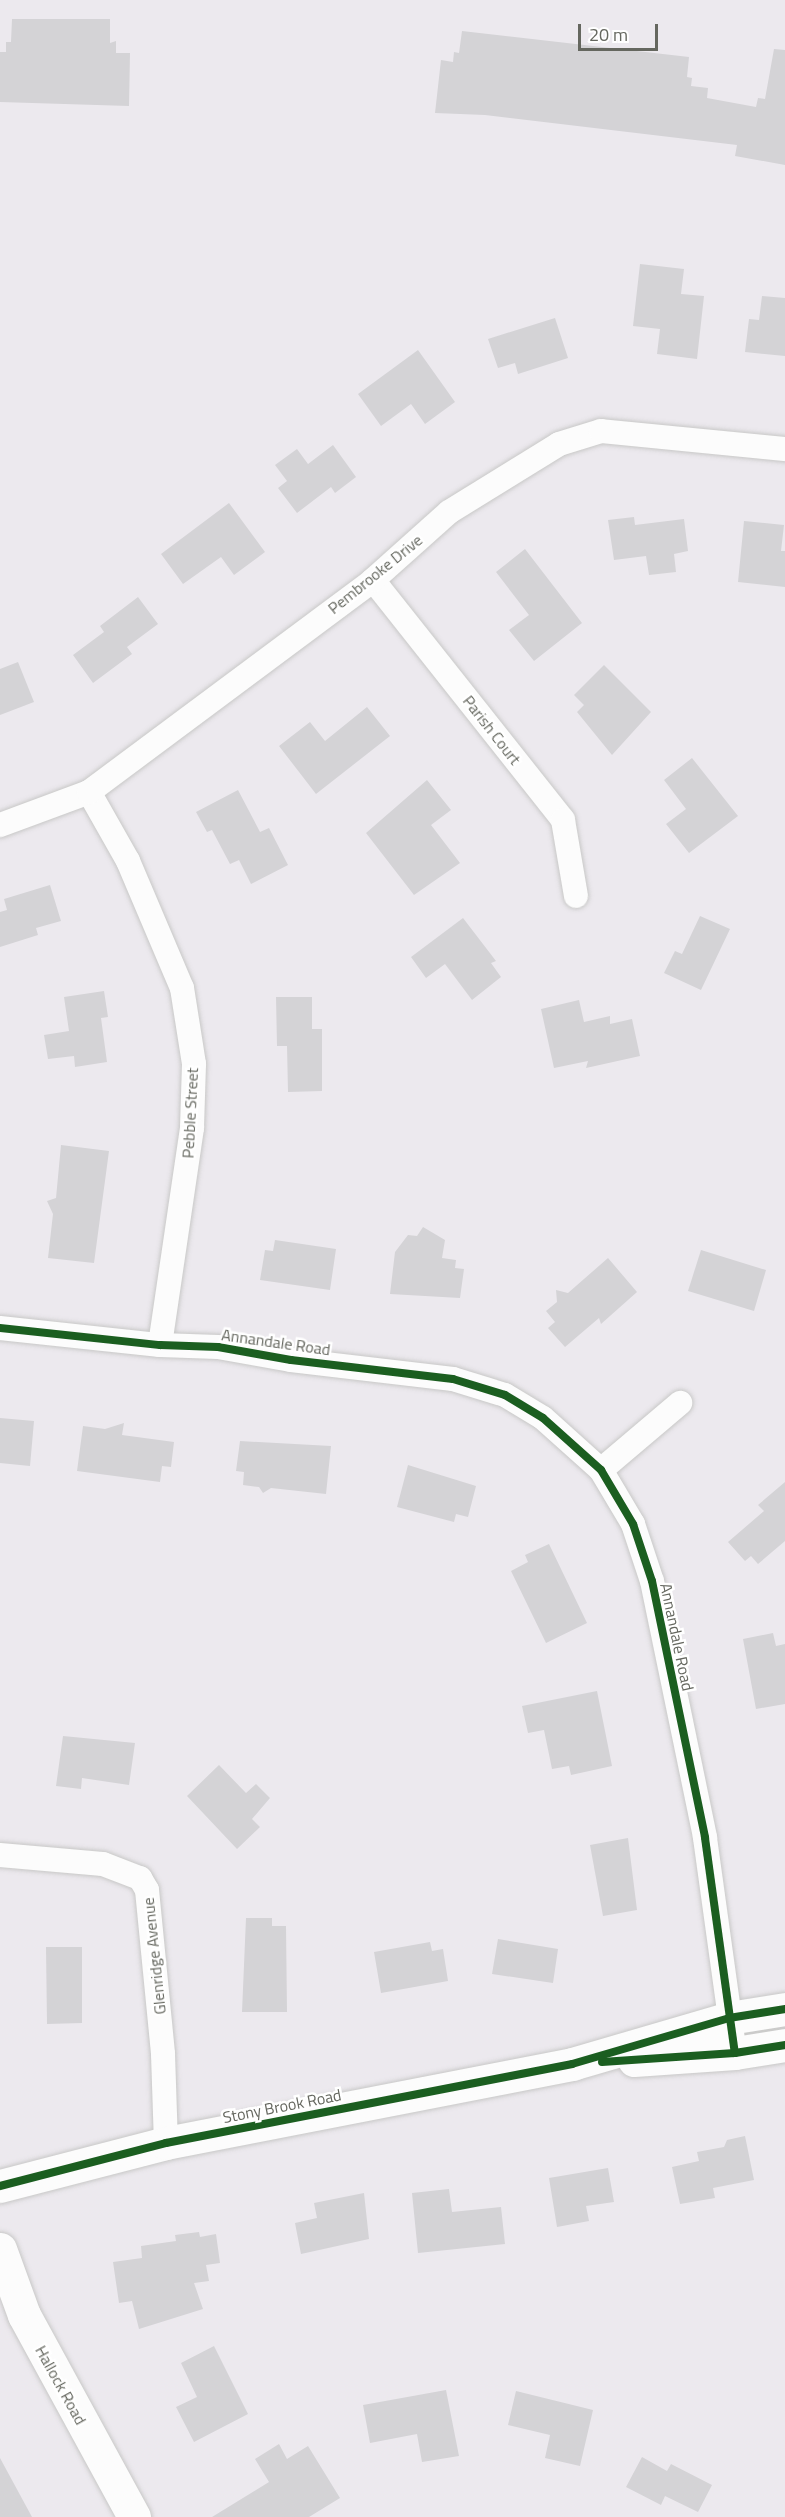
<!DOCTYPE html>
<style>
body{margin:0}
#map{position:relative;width:785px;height:2517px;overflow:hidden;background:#ece9ee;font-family:"Titillium Web",sans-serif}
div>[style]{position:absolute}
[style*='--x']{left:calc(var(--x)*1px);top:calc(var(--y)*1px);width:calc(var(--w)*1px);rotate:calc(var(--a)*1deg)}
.building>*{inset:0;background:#d4d3d6}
.roads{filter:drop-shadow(0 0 2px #c8c8c7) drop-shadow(0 0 2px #c8c8c7)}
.street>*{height:24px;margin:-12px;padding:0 12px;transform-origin:12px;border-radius:12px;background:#fcfcfc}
.secondary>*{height:33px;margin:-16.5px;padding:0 16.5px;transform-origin:16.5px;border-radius:16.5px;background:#fcfcfc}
.cycleway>*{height:8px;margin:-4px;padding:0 4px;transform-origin:4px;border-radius:4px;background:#1b5e20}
span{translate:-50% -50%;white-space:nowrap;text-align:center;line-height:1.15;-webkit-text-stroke:5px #fff;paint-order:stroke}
.street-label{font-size:16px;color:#65675f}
.scale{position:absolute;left:578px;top:24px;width:80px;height:27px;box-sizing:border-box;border:3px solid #65675f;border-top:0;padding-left:8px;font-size:18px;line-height:21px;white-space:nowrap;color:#65675f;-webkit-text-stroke:4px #fff;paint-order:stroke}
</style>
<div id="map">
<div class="building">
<div style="clip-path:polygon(12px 19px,110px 19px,110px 43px,116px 41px,116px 53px,130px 53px,129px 106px,0 102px,0 52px,6px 52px,6px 42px,11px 42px)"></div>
<div style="clip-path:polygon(462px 31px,689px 57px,687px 77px,692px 78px,691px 86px,708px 88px,707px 98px,756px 107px,758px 98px,765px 99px,774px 49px,785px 50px,785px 165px,735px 156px,737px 145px,485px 115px,435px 113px,441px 60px,453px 62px,454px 52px,459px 53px)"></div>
<div style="clip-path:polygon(640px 264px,684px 269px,681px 294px,704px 296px,697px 359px,657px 354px,660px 329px,633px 326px)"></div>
<div style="clip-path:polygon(762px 296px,785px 298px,785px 356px,745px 352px,749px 319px,759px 320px)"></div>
<div style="clip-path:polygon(555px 318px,568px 358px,518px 374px,515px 363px,498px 368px,488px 339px)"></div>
<div style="clip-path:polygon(418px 350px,455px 402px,425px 424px,411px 404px,381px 426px,358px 394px)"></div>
<div style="clip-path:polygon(333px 445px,356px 477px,335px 493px,331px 487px,297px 513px,278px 488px,287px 481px,275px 465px,297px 449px,308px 464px)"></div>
<div style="clip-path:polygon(229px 503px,265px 552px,234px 575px,221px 557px,183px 584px,161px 554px)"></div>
<div style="clip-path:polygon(634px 517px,635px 525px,684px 519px,688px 551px,674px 554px,676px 572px,649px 575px,646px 556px,614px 560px,608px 520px)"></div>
<div style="clip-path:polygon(744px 521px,784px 525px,781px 551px,785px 551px,785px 587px,738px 582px)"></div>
<div style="clip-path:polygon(525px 549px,582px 623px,534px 661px,509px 630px,529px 615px,496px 572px)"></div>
<div style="clip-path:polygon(138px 597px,158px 624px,127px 647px,132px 654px,93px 683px,73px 655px,104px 632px,100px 626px)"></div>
<div style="clip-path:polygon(18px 662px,34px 702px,0 715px,0 669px)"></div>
<div style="clip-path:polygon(604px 665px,651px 712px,612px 755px,577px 712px,584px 705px,574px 695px)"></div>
<div style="clip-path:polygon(367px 707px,390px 736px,316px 794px,279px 746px,310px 722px,325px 741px)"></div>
<div style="clip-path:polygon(692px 758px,738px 816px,689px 853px,666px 824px,686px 809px,664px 780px)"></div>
<div style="clip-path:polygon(427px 780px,451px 810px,431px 825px,460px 863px,414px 895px,366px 833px)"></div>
<div style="clip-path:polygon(238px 790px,260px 832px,269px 828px,288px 865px,251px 884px,239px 860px,230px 864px,212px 830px,207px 832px,196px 812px)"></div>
<div style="clip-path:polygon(50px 885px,61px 921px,36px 928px,38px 935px,0 947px,0 912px,7px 910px,4px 899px)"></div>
<div style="clip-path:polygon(700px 916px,730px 929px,701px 990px,664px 973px,675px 951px,682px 954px)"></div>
<div style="clip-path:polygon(463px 918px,496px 961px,491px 963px,501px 977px,472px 1000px,445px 964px,426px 978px,411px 957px)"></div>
<div style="clip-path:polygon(104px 991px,108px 1017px,101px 1018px,107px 1062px,75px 1067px,74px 1056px,48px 1059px,44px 1035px,69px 1031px,64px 997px)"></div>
<div style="clip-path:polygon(276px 997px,312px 997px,312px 1029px,322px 1029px,322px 1091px,288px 1092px,287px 1046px,277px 1046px)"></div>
<div style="clip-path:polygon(579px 1000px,584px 1022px,610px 1016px,610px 1024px,632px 1019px,640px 1056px,586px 1068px,588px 1061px,554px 1068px,541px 1009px)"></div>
<div style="clip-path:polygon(61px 1145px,109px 1151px,94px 1263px,48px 1258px,53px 1214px,47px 1201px,56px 1198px)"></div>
<div style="clip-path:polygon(423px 1227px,445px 1240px,442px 1258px,456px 1260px,455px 1268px,464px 1269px,460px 1298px,390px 1294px,395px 1252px,408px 1235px,417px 1236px)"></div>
<div style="clip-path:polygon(275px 1240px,336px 1249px,330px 1290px,260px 1280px,265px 1250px,273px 1251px)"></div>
<div style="clip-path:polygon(701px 1250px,766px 1270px,754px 1311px,688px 1291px)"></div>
<div style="clip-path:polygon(608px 1258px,637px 1292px,601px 1324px,599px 1318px,565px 1347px,548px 1328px,555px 1322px,546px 1311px,557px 1302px,556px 1290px,568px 1293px)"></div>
<div style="clip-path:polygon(0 1418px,34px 1421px,30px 1466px,0 1463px)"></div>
<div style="clip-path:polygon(124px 1423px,122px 1435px,174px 1442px,171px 1467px,162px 1466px,160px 1482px,77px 1471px,83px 1426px,105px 1429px)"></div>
<div style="clip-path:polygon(240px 1441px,331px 1446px,326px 1494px,271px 1488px,263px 1493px,259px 1487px,243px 1485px,244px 1472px,236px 1471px)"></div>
<div style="clip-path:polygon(408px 1465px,476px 1486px,468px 1517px,456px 1514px,454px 1522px,397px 1507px)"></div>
<div style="clip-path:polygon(785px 1482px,785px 1541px,758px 1564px,751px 1556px,745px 1561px,728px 1542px,764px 1511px,758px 1505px)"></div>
<div style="clip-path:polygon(549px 1544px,587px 1623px,546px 1643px,511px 1571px,528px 1562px,525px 1555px)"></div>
<div style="clip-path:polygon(773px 1633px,776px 1646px,785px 1644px,785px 1704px,756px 1709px,743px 1639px)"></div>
<div style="clip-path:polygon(597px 1691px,612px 1766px,571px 1775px,569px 1766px,552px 1769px,544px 1730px,528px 1733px,522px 1706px)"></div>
<div style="clip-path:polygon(63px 1736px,135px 1743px,129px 1785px,82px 1778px,81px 1789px,56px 1786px)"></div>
<div style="clip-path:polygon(219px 1765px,246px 1793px,256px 1784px,270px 1798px,252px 1819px,260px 1827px,237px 1849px,187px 1796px)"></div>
<div style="clip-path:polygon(628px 1838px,637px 1910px,603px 1916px,590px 1845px)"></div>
<div style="clip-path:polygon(246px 1918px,272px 1918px,272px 1926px,286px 1926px,287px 2012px,242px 2012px)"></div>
<div style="clip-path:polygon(498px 1939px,558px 1949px,553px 1983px,492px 1974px)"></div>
<div style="clip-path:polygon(430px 1942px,432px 1951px,443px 1949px,448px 1981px,381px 1993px,374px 1952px)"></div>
<div style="clip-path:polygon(46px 1947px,82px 1947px,82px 2023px,47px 2024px)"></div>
<div style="clip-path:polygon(745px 2136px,754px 2180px,713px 2188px,715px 2198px,680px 2204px,672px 2167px,699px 2161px,697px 2152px,724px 2147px,727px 2140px)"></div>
<div style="clip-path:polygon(608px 2168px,614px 2202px,586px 2206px,589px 2221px,557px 2227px,549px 2178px)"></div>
<div style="clip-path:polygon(449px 2189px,452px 2212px,501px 2207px,505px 2244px,418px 2253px,412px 2193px)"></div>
<div style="clip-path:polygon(364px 2193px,369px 2239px,301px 2254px,295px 2223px,317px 2218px,314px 2203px)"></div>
<div style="clip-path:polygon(199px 2232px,200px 2237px,216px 2234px,220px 2263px,206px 2265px,209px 2281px,194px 2283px,203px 2309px,139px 2329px,132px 2301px,119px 2303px,113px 2262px,142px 2258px,141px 2246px,176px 2241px,175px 2235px)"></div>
<div style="clip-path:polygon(214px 2346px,248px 2414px,194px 2442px,176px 2407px,197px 2397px,181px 2363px)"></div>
<div style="clip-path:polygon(446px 2390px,459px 2456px,422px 2462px,417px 2434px,370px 2443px,363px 2405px)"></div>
<div style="clip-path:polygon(516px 2391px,593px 2410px,580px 2466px,545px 2458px,550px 2435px,508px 2425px)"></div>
<div style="clip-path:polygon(279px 2444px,287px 2459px,308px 2446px,340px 2498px,309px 2517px,212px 2517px,269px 2482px,255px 2459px)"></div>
<div style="clip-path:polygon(642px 2457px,667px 2471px,671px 2464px,712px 2485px,698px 2512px,665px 2496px,661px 2505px,626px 2487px)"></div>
<div style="clip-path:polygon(0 2458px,32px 2517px,0 2517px)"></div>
</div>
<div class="roads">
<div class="street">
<div style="--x:373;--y:580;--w:306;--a:51.6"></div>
<div style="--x:563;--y:820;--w:77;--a:80.3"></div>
<div style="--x:89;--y:792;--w:79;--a:60.5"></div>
<div style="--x:128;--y:861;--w:138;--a:67"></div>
<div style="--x:182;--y:988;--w:77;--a:81"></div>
<div style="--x:194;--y:1064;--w:64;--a:91.8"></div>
<div style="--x:192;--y:1128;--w:219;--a:98.4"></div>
<div style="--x:0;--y:825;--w:95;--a:-20.3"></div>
<div style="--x:89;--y:792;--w:354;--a:-36.7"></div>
<div style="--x:373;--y:580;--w:102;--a:-41.8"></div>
<div style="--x:449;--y:512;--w:129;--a:-31.7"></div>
<div style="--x:559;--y:444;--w:44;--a:-17.2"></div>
<div style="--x:601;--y:431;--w:185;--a:5.6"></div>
<div style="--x:0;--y:1328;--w:161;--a:6.1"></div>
<div style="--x:160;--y:1345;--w:58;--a:2"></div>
<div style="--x:218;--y:1347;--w:74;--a:10.1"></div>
<div style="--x:291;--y:1360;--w:163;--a:6.7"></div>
<div style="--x:453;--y:1379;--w:54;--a:17.1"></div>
<div style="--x:505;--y:1395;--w:44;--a:31.2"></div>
<div style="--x:543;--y:1418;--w:78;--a:41.9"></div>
<div style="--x:601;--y:1470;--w:63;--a:59.3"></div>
<div style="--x:633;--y:1524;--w:60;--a:71.6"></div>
<div style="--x:652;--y:1581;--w:262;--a:78.3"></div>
<div style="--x:705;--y:1838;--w:217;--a:82.1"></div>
<div style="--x:601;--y:1470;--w:104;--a:-40.3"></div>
<div style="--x:0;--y:1855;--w:103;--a:5"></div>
<div style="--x:103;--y:1864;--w:40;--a:21"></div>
<div style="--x:140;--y:1878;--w:14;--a:60"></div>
<div style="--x:147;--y:1890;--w:165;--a:84.4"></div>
<div style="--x:163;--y:2054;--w:89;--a:88.1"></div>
</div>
<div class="secondary">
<div style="--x:634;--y:2060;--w:101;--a:-4"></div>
<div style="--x:735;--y:2053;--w:51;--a:-9.1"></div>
<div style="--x:0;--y:2186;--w:171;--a:-14.5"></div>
<div style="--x:166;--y:2143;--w:414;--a:-11"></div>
<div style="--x:572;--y:2064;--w:164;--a:-16.3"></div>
<div style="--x:729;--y:2018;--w:57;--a:-9.1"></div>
<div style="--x:0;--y:2249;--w:70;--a:70"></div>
<div style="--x:24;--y:2315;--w:230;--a:61.4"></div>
</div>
</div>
<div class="cycleway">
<div style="--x:0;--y:1328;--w:161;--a:6.1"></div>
<div style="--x:160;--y:1345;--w:58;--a:2"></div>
<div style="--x:218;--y:1347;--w:74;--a:10.1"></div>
<div style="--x:291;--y:1360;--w:163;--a:6.7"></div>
<div style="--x:453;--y:1379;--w:54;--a:17.1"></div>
<div style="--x:505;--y:1395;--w:44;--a:31.2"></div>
<div style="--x:543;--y:1418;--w:78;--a:41.9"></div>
<div style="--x:601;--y:1470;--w:63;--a:59.3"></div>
<div style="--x:633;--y:1524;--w:60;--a:71.6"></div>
<div style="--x:652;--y:1581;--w:262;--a:78.3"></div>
<div style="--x:705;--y:1838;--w:217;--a:82.1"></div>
<div style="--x:602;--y:2062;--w:133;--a:-3.9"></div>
<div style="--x:735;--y:2053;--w:51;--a:-9.1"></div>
<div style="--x:0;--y:2186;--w:171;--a:-14.5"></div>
<div style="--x:166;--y:2143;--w:414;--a:-11"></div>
<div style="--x:572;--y:2064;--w:164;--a:-16.3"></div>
<div style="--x:729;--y:2018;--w:57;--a:-9.1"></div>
</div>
<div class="street-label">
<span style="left:375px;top:574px;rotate:-39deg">Pembrooke Drive</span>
<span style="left:492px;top:730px;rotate:52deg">Parish Court</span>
<span style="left:190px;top:1113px;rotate:-87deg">Pebble Street</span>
<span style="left:276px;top:1342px;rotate:8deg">Annandale Road</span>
<span style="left:677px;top:1637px;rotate:78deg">Annandale Road</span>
<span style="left:154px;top:1956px;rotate:-96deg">Glenridge Avenue</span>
<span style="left:282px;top:2106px;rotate:-11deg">Stony Brook Road</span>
<span style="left:61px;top:2385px;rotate:61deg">Hallock Road</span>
</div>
<div class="scale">20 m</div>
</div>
